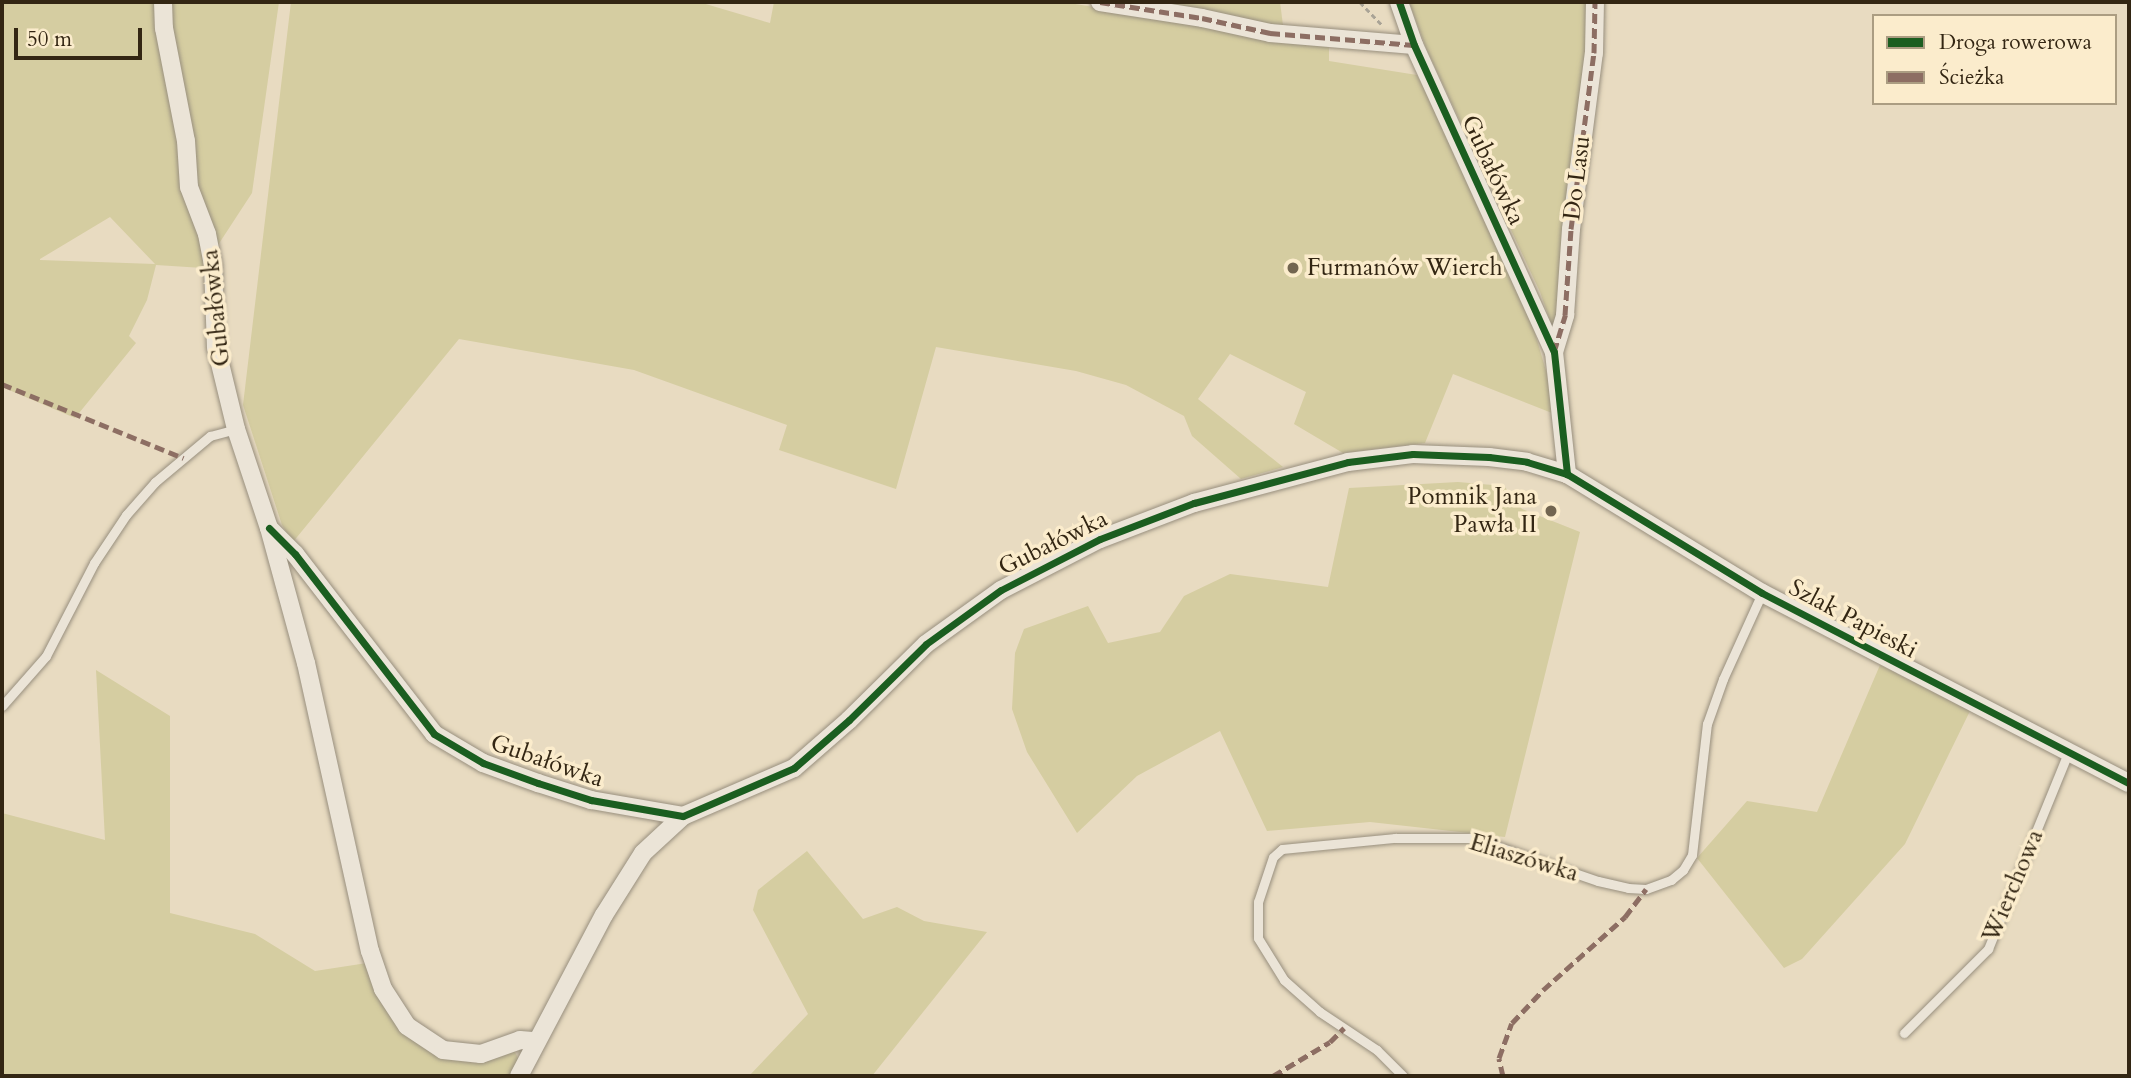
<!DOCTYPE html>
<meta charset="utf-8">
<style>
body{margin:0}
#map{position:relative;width:2131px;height:1078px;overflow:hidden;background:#e8dbc1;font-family:Cardo,serif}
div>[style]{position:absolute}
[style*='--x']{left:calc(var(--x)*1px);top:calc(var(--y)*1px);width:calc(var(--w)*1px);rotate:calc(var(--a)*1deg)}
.green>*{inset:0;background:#d5cda1}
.path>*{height:2.5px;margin-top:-1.25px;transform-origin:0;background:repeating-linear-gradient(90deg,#a9a396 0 5px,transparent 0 8.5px)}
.roads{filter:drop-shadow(0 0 2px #988f7e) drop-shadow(0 0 2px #988f7e)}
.service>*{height:9px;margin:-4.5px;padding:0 4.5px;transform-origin:4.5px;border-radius:4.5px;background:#ebe4d7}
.minor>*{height:18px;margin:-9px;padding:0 9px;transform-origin:9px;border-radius:9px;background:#ebe4d7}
.quiet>*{height:5px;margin-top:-2.5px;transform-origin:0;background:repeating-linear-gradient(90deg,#8d6e63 0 10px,transparent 0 15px)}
.cycleway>*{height:7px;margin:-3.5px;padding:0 3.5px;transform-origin:3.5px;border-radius:3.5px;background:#1b5e20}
.dots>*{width:19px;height:19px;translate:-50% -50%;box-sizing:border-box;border:4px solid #fbeccc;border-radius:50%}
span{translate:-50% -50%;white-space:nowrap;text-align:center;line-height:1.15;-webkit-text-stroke:7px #fbeccc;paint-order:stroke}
.street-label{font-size:24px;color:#332613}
.poi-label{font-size:24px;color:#332613}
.left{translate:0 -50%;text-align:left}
.right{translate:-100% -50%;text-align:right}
.frame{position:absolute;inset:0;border:4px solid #332613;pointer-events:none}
.legend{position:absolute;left:1872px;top:14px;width:245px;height:91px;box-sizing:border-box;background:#fbeccc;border:2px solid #ab9d82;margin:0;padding:9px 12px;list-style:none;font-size:21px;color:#332613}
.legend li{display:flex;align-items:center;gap:14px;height:35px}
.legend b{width:35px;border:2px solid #ab9d82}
.scale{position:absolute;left:14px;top:28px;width:128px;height:32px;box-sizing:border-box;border:4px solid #332613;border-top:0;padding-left:9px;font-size:21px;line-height:24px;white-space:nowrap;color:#332613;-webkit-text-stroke:5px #fbeccc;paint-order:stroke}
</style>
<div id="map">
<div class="green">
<div style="clip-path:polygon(evenodd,2px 2px,279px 2px,252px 193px,203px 268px,156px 265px,147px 300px,129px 336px,136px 343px,75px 418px,2px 387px,2px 2px,110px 217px,155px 264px,40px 260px,40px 259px,110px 217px)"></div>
<div style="clip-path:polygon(291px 2px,699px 2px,770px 23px,774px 2px,1063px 2px,1329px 45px,1329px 61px,1417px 75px,1492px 228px,1534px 330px,1549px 381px,1552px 413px,1453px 374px,1425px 443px,1343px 453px,1294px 424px,1306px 392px,1230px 354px,1198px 399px,1283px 467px,1241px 479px,1192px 436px,1184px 416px,1126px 385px,1076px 371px,936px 347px,896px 489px,779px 450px,787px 425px,634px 370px,459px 339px,293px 542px,282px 525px,243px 405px)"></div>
<div style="clip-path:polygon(1136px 2px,1280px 2px,1284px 33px)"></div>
<div style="clip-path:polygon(1409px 2px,1592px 2px,1556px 324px,1551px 323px,1540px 292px,1426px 48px)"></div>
<div style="clip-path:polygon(1458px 482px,1504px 486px,1522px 509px,1580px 532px,1505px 837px,1370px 822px,1267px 831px,1220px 731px,1137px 776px,1077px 833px,1027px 752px,1012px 709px,1015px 653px,1024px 629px,1088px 606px,1108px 643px,1160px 632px,1184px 596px,1230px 574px,1328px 587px,1349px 488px)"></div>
<div style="clip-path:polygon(1880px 665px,1970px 711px,1905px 844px,1802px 959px,1784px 968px,1697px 858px,1747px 801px,1817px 812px)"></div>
<div style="clip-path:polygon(96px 670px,170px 716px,170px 913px,255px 934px,315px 971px,367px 963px,424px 1045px,514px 1050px,520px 1062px,513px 1076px,2px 1076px,2px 813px,105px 840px)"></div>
<div style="clip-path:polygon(807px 851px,863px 919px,897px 907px,924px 921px,987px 932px,872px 1076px,749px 1076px,808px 1014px,753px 910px,758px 890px)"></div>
</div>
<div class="path">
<div style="--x:1360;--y:2;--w:32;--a:46"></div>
</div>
<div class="roads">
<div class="service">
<div style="--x:2;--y:706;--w:67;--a:-48.7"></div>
<div style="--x:46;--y:656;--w:105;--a:-62.7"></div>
<div style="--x:94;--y:563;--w:58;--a:-56.3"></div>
<div style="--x:126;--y:515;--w:44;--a:-48.7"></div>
<div style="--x:155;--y:482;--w:72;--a:-39.9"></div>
<div style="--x:210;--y:436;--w:27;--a:-15"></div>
<div style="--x:1904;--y:1033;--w:119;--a:-45"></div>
<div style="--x:1988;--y:949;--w:212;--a:-67.8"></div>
<div style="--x:1403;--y:1076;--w:37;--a:-135"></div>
<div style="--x:1377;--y:1050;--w:69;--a:-146.3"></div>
<div style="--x:1320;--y:1012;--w:48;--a:-138.4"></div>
<div style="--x:1284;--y:980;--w:49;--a:-121.8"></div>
<div style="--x:1258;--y:938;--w:36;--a:-90"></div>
<div style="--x:1258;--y:902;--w:47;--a:-71.6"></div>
<div style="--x:1273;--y:857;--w:12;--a:-42"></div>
<div style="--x:1282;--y:849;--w:114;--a:-5.6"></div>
<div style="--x:1395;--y:838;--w:78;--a:0"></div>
<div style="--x:1473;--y:838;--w:132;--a:19"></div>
<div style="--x:1598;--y:881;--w:31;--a:13"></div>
<div style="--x:1628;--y:888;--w:18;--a:3"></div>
<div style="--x:1646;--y:889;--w:27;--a:-20"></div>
<div style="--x:1671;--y:880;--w:16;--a:-40"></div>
<div style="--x:1683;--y:870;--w:17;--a:-59"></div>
<div style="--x:1692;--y:855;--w:132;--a:-83.5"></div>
<div style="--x:1707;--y:724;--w:48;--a:-70.4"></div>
<div style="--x:1723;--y:679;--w:94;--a:-65.6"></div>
</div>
<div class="minor">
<div style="--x:163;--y:2;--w:26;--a:88"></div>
<div style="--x:164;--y:28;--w:115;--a:79"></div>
<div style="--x:186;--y:141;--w:46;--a:86.3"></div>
<div style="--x:189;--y:187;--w:50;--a:69"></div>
<div style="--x:207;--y:234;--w:32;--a:79"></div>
<div style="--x:213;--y:265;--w:82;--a:87.9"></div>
<div style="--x:216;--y:347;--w:84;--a:76.3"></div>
<div style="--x:236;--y:429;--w:104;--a:71.6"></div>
<div style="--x:269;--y:528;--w:140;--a:74.7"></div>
<div style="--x:306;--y:663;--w:295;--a:77.5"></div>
<div style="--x:370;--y:951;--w:40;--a:71.1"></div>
<div style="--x:383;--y:989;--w:44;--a:57"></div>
<div style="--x:407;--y:1026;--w:43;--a:33.7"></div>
<div style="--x:443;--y:1050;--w:38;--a:6"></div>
<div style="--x:481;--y:1054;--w:41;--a:-19.7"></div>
<div style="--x:520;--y:1040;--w:16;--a:4"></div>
<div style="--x:1100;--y:2;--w:103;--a:8.9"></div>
<div style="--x:1202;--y:18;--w:70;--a:12.4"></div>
<div style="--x:1270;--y:33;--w:144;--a:4.8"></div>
<div style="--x:1399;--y:2;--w:46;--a:70.8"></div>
<div style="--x:1414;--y:45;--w:337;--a:65.5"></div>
<div style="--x:1554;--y:352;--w:123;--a:83.9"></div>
<div style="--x:1554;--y:352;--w:39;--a:-73"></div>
<div style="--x:1565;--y:315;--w:86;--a:-86"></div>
<div style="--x:1571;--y:229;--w:177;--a:-82.6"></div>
<div style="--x:1594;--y:53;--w:51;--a:-88.9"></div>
<div style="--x:269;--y:528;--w:37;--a:45"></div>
<div style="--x:295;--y:554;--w:227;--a:52.3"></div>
<div style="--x:434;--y:734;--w:57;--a:30.6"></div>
<div style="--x:483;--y:763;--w:59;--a:20"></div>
<div style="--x:538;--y:783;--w:56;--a:17.8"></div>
<div style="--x:591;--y:800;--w:93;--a:9.9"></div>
<div style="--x:683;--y:816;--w:121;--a:-23.4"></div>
<div style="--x:794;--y:768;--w:73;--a:-41.1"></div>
<div style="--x:849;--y:720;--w:108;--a:-44.6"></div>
<div style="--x:926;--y:644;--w:92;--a:-35.8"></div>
<div style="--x:1001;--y:590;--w:111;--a:-27.3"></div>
<div style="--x:1100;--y:539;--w:101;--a:-21"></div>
<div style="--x:1194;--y:503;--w:159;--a:-14.9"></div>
<div style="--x:1348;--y:462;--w:65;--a:-7"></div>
<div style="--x:1413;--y:454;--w:76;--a:2.3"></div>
<div style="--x:1489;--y:457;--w:38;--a:7"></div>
<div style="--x:1527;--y:462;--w:42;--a:16.7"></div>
<div style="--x:1567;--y:474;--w:228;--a:31.4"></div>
<div style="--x:1762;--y:593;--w:413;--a:27.4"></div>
<div style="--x:519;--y:1076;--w:182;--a:-62.2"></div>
<div style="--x:604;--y:915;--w:73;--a:-57.8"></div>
<div style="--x:643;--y:853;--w:54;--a:-42.8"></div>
</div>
</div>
<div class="quiet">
<div style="--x:1100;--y:2;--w:103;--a:8.9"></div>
<div style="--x:1202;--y:18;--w:70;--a:12.4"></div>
<div style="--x:1270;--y:33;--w:144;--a:4.8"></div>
<div style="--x:1554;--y:352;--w:39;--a:-73"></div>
<div style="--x:1565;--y:315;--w:86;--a:-86"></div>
<div style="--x:1571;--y:229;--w:177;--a:-82.6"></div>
<div style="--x:1594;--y:53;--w:51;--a:-88.9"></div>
<div style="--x:2;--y:384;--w:196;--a:22.2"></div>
<div style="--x:1273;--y:1076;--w:66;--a:-30.8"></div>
<div style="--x:1330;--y:1042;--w:20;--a:-45"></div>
<div style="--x:1503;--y:1076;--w:18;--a:-103"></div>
<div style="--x:1499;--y:1058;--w:37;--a:-70"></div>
<div style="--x:1512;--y:1023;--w:45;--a:-46.8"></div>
<div style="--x:1543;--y:990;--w:110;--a:-41.7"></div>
<div style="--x:1625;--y:917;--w:35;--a:-53"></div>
</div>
<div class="cycleway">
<div style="--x:1399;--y:2;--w:46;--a:70.8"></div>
<div style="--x:1414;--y:45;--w:337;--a:65.5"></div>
<div style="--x:1554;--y:352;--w:123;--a:83.9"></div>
<div style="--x:269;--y:528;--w:37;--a:45"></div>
<div style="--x:295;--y:554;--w:227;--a:52.3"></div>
<div style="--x:434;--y:734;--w:57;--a:30.6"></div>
<div style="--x:483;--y:763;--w:59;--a:20"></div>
<div style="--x:538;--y:783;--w:56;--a:17.8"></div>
<div style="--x:591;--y:800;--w:93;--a:9.9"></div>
<div style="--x:683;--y:816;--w:121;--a:-23.4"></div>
<div style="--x:794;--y:768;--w:73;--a:-41.1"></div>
<div style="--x:849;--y:720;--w:108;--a:-44.6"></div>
<div style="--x:926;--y:644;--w:92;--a:-35.8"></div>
<div style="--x:1001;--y:590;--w:111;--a:-27.3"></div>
<div style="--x:1100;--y:539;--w:101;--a:-21"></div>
<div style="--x:1194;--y:503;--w:159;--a:-14.9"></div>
<div style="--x:1348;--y:462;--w:65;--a:-7"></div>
<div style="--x:1413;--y:454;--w:76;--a:2.3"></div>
<div style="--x:1489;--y:457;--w:38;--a:7"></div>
<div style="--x:1527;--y:462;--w:42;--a:16.7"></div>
<div style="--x:1567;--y:474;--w:228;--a:31.4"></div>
<div style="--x:1762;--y:593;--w:413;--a:27.4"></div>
</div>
<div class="dots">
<div style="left:1293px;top:268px;background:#726550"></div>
<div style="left:1551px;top:511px;background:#726550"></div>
</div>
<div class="street-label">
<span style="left:1493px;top:170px;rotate:65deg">Gubałówka</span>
<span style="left:1577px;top:178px;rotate:-83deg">Do Lasu</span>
<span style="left:216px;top:308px;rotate:-96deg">Gubałówka</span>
<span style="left:1053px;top:543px;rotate:-26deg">Gubałówka</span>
<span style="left:1853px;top:619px;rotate:28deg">Szlak Papieski</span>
<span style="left:547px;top:761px;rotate:19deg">Gubałówka</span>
<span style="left:1524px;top:858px;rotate:17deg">Eliaszówka</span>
<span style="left:2013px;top:886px;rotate:-67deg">Wierchowa</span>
</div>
<div class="poi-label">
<span class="left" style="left:1307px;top:268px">Furmanów Wierch</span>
<span class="right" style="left:1537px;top:511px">Pomnik Jana<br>Pawła II</span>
</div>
<div class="frame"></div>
<ul class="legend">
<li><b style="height:9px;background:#1b5e20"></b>Droga rowerowa</li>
<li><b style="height:9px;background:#8d6e63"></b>Ścieżka</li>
</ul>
<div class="scale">50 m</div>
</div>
